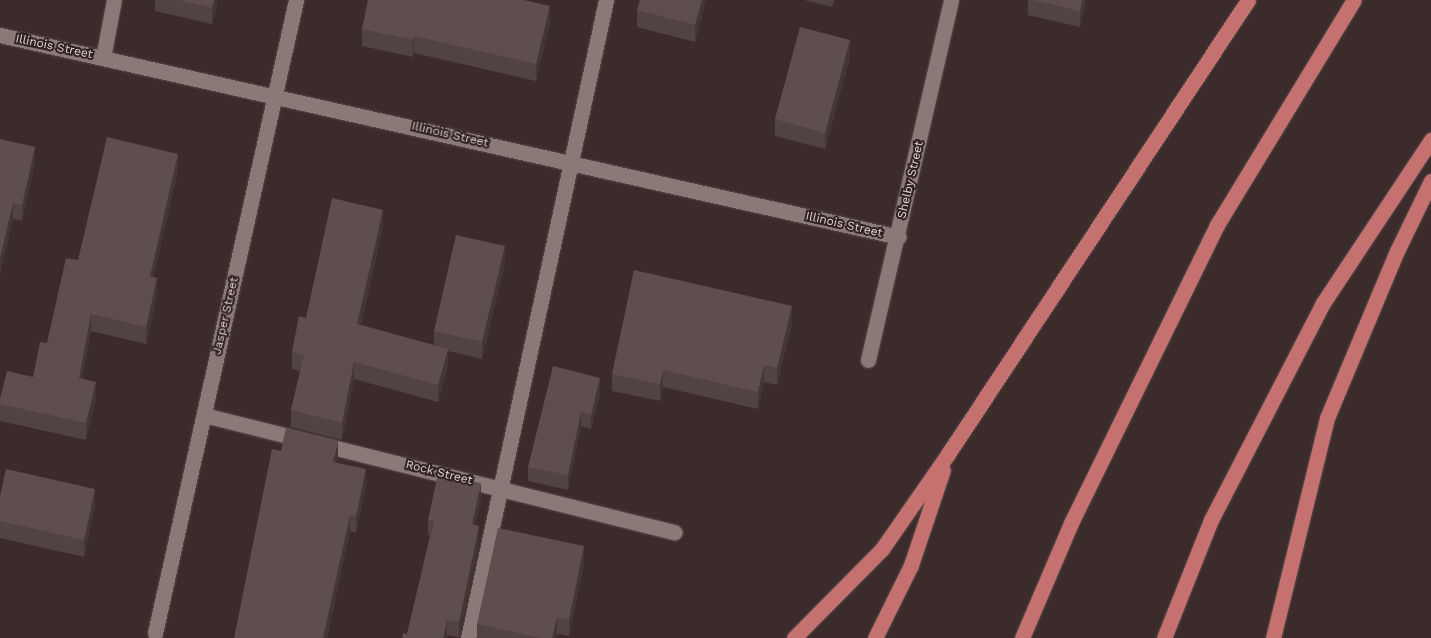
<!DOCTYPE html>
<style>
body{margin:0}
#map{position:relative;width:1431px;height:638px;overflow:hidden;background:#3b2c2b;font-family:"Work Sans",sans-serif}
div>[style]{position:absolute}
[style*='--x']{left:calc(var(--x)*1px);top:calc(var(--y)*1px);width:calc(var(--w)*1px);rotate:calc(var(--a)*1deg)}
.roads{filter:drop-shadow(0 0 1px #574a4a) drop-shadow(0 0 1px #574a4a)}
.lane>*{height:15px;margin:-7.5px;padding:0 7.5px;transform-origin:7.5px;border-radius:7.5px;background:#8b7978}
.street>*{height:15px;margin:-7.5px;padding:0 7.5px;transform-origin:7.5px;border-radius:7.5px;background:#8b7978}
.highway>*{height:15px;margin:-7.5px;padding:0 7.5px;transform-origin:7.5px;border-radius:7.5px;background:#c5716f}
.wall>*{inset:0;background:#514342}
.shaded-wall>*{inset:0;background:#423736}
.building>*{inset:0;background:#5e4e4d}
span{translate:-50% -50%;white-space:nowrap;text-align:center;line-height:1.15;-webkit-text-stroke:4px #312222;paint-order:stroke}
.street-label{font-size:12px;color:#dfd5d4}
</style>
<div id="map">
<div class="roads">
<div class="lane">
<div style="--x:103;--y:58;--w:59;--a:-79.3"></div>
<div style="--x:468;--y:638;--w:653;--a:-77.79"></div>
</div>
<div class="street">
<div style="--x:0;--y:35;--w:921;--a:12.66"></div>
<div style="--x:868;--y:360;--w:369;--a:-77"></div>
<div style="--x:204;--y:415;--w:485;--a:14"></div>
<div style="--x:155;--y:633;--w:649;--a:-77.44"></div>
</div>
<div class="highway">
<div style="--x:794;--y:638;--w:125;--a:-45.3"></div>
<div style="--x:882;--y:549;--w:116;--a:-55.2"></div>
<div style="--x:948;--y:454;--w:544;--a:-56.54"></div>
<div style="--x:875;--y:638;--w:81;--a:-63.7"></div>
<div style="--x:911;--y:565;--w:100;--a:-71.4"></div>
<div style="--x:1022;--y:638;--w:125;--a:-66.9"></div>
<div style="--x:1071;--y:523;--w:332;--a:-63.9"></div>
<div style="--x:1217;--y:225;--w:263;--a:-58.7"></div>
<div style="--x:1164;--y:638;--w:127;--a:-68.3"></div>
<div style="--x:1211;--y:520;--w:244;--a:-62.7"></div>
<div style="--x:1323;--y:303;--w:196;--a:-56.5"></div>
<div style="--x:1273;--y:638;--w:227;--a:-76.2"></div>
<div style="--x:1327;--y:418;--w:181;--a:-67.3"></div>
<div style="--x:1397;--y:251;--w:78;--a:-64.1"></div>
</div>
</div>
<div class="wall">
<div style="clip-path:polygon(155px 0,218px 0,212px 24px,155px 11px)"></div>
<div style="clip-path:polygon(706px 0,695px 42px,637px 27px,637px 10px)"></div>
<div style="clip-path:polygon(804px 0,834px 0,832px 7px)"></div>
<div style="clip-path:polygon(1028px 0,1086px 0,1080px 27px,1028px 15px)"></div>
<div style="clip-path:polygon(550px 23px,536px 81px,414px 53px,413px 57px,362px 46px,362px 29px)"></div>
<div style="clip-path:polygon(850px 57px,825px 149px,775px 136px,775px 119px)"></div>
<div style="clip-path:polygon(0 139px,35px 162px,22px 221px,13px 219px,0 274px)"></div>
<div style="clip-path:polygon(178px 171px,153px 277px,157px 295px,146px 344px,91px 331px,82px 379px,96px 399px,86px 440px,0 421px,0 399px,33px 377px,47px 343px)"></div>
<div style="clip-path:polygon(383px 226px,361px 325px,434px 345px,434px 331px,505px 263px,482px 359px,448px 351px,448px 366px,438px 402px,354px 379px,342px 440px,291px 427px,291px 410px,300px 371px,292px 369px,292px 352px,306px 318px)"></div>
<div style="clip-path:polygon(792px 323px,777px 385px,764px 382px,758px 409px,663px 387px,660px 401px,612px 391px,612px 374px)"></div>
<div style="clip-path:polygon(600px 393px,591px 429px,581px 426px,568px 490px,528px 481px,528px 467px)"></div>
<div style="clip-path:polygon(338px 458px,337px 463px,366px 486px,356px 533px,350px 531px,327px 638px,234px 638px)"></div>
<div style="clip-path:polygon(0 496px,95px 506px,84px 557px,0 538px)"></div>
<div style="clip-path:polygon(481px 498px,475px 525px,479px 541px,459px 637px,447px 635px,446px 638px,402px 638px,407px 634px,430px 535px,428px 535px,428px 520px)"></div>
<div style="clip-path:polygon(584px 563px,569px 636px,557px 634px,556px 638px,477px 638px,477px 624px)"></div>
</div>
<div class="shaded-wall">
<div style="clip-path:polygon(214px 0,218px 0,212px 24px,212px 8px)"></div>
<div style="clip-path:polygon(702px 0,706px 0,695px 42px,695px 25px)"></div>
<div style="clip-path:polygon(1082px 0,1086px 0,1080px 27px,1080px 11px)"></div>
<div style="clip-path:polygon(550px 6px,550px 23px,536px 81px,536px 64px)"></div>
<div style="clip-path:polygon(414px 36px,414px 53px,413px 57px,413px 40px)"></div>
<div style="clip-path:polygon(850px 40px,850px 57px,825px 149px,825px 133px)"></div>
<div style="clip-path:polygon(35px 147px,35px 162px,22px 221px,22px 205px)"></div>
<div style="clip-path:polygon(178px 154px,178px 171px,150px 293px,150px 276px)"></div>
<div style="clip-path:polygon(13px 203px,13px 219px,0 274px,0 258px)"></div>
<div style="clip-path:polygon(383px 210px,383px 226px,357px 341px,357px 324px)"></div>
<div style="clip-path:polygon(505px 246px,505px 263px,482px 359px,482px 342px)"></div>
<div style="clip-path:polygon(157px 278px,157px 295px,146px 344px,146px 327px)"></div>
<div style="clip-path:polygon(792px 306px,792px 323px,777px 385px,777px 368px)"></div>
<div style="clip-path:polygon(91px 314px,91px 331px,79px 395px,79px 378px)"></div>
<div style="clip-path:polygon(448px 349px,448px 366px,438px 402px,438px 385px)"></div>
<div style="clip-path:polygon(354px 362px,354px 379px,342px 440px,342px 423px)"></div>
<div style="clip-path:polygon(764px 365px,764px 382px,758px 409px,758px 392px)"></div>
<div style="clip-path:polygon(663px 370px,663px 387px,660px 401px,660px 384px)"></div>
<div style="clip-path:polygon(600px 378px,600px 393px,591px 429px,591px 415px)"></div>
<div style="clip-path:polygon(96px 382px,96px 399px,86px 440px,86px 423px)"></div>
<div style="clip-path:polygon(581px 412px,581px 426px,568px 490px,568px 475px)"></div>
<div style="clip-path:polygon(338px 441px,338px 458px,333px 479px,333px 462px)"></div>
<div style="clip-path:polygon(366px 469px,366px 486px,356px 533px,356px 516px)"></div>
<div style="clip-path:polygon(481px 483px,481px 498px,472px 539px,472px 524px)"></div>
<div style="clip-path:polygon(95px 489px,95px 506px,84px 557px,84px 540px)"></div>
<div style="clip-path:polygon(350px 515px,350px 531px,327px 638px,323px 638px)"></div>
<div style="clip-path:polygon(479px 526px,479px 541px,459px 637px,459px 622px)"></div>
<div style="clip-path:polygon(584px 546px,584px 563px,569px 636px,569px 619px)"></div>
<div style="clip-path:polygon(557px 617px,557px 634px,556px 638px,552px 638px)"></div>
<div style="clip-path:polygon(447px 620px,447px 635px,446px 638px,443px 638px)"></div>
</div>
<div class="building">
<div style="clip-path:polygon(179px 0,214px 0,212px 8px)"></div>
<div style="clip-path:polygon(368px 0,524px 0,550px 6px,536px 64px,414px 36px,413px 40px,362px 29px)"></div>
<div style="clip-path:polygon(640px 0,702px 0,695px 25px,637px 10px)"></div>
<div style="clip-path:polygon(1033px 0,1082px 0,1080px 11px)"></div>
<div style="clip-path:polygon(800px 27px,850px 40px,825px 133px,775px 119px)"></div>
<div style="clip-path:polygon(107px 137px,178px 154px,150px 276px,157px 278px,146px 327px,91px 314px,79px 378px,96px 382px,86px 423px,0 404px,0 399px,7px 371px,33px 377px,40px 342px,47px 343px,66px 258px,78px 260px)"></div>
<div style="clip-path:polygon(0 139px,35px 147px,22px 205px,13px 203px,0 258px)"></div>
<div style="clip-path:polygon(332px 198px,383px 210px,357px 324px,448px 349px,438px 385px,354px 362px,342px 423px,291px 410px,304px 355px,292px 352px,299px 316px,306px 318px)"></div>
<div style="clip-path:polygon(456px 235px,505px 246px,482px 342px,434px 331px)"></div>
<div style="clip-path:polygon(634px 270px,792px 306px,777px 368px,764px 365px,758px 392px,663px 370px,660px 384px,612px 374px)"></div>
<div style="clip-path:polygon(553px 366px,600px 378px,591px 415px,581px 412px,568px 475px,528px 467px)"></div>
<div style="clip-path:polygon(286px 428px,338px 441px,333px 462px,366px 469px,356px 516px,350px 515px,323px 638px,234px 638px,272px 449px,281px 451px)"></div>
<div style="clip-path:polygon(6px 469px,95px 489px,84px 540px,0 521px,0 496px)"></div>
<div style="clip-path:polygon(438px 474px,481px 483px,472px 524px,479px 526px,459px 622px,447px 620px,443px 638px,402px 638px,403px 633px,407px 634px,434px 521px,428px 520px)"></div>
<div style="clip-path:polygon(498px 528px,584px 546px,569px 619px,557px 617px,552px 638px,541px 638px,477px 624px)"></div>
</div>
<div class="street-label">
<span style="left:54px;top:47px;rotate:12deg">Illinois Street</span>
<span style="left:450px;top:135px;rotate:13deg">Illinois Street</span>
<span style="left:911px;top:180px;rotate:-77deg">Shelby Street</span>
<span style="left:844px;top:225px;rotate:13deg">Illinois Street</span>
<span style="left:226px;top:316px;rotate:-77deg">Jasper Street</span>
<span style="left:439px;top:473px;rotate:14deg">Rock Street</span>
</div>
</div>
